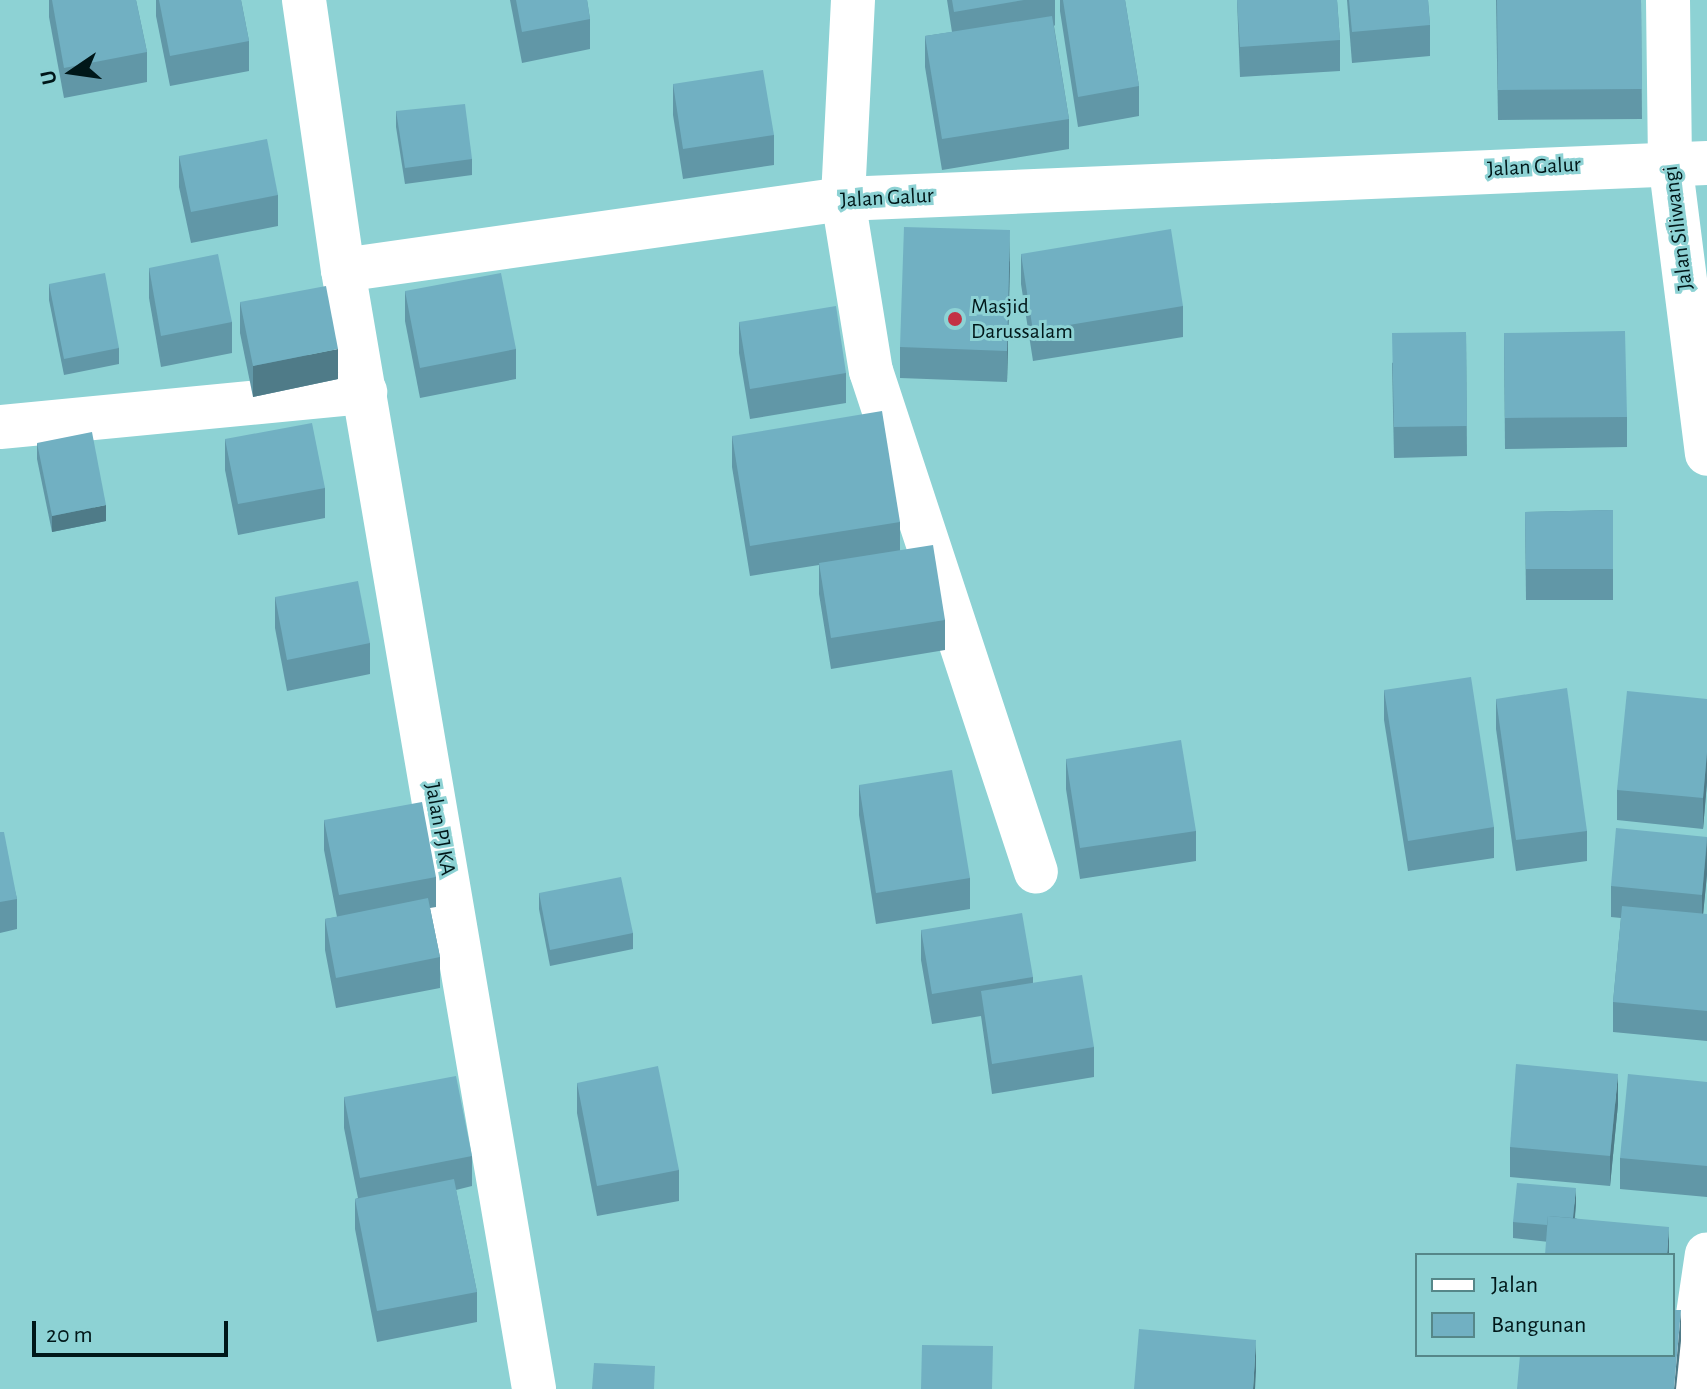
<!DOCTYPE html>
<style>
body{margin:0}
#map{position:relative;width:1707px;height:1389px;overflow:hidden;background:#8dd2d4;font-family:"Alegreya Sans",sans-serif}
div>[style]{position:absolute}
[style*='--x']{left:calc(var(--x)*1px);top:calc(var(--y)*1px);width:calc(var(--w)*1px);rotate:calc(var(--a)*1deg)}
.street>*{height:44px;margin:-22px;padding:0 22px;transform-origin:22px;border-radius:22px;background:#fff}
.wall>*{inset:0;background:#6197a7}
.shaded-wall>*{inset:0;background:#4f7b88}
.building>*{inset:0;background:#71b0c2}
.dots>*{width:22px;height:22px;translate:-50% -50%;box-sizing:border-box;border:4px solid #8dd2d4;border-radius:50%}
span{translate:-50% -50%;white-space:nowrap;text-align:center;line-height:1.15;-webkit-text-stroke:6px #8dd2d4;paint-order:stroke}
.street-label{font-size:22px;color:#001719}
.poi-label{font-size:22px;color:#001719}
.left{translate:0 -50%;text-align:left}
.legend{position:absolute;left:1415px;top:1253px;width:260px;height:104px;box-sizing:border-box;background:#8dd2d4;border:2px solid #558789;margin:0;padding:10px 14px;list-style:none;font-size:24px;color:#001719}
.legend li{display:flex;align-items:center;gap:16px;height:40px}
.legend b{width:40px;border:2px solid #558789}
.north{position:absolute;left:32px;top:32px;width:80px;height:80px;-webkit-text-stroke:6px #8dd2d4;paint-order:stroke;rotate:257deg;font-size:22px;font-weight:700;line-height:32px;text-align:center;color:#001719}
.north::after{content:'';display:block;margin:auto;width:28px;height:36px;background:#001719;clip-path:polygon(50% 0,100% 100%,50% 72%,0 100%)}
.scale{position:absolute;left:32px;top:1321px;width:196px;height:36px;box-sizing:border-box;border:4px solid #001719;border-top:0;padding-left:10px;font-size:24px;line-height:28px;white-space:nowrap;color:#001719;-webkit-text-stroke:6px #8dd2d4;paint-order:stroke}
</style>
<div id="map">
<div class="street">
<div style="--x:304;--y:0;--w:273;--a:81.8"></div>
<div style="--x:343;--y:270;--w:505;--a:-8.08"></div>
<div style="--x:843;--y:199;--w:865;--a:-2.39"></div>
<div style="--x:853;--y:0;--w:199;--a:92.9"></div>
<div style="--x:843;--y:199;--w:174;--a:80.8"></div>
<div style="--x:871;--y:371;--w:527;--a:71.77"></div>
<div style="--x:1668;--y:0;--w:161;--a:89.3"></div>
<div style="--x:1670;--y:161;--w:295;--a:82.8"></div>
<div style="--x:343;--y:270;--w:1135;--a:80.31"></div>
<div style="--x:0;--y:427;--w:367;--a:-5.5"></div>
<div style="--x:1687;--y:1389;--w:136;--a:-81.6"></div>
</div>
<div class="wall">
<div style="clip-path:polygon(49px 0,136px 0,147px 52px,147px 82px,64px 98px,49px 17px)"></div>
<div style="clip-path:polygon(156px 0,241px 0,249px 41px,249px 71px,170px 86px,156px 16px)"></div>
<div style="clip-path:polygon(510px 0,587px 0,590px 19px,590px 49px,522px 63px)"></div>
<div style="clip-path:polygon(947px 0,1055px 0,1055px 25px,1054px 26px,1069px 119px,1069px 149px,942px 170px,925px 67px,925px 36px,952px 32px)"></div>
<div style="clip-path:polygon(1060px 0,1125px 0,1139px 86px,1139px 116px,1078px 127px,1060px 11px)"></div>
<div style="clip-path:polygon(1237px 0,1337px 0,1340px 40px,1340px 71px,1240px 77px)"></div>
<div style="clip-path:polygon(1347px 0,1428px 0,1430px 25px,1430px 56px,1352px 63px)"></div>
<div style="clip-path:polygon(1496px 0,1641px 0,1642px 119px,1498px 120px)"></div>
<div style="clip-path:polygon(673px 84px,774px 135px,774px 165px,683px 179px,673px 115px)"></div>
<div style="clip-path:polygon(396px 111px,472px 159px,472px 175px,405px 184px,396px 127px)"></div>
<div style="clip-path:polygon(179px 156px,278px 195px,278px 226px,191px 243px,179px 187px)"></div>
<div style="clip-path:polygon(1021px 254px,1183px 306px,1183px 337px,1033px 361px,1021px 284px)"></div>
<div style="clip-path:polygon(1010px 261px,1007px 382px,900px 378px,900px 347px)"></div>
<div style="clip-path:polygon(149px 268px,232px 322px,232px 353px,161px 367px,149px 298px)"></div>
<div style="clip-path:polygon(49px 284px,119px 348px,119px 364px,64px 375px,49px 300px)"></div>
<div style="clip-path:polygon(405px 291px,516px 349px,516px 379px,420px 398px,405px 321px)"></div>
<div style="clip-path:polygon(240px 302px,338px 379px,253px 397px,240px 333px)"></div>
<div style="clip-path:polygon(739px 322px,846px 373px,846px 403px,750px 419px,739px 353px)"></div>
<div style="clip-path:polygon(1466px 332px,1467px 456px,1394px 458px,1392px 363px)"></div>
<div style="clip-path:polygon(1504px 333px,1627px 417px,1627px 447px,1505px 449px)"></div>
<div style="clip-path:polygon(732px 436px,900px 522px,900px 550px,945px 620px,945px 650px,831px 669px,819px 594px,819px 565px,750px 576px,732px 467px)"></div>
<div style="clip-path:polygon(225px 439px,325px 488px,325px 518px,238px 535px,225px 470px)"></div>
<div style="clip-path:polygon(37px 443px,106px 521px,52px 532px,37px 459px)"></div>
<div style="clip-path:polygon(1613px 510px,1613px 600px,1526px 600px,1525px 512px)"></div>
<div style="clip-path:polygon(275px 597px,370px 643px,370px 674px,287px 691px,275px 628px)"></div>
<div style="clip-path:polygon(1384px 690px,1494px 827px,1494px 858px,1408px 871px,1384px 720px)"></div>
<div style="clip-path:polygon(1496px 699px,1587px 831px,1587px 861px,1516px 871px,1496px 729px)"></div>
<div style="clip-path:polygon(1707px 699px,1707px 782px,1703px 829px,1617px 820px,1617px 790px)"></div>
<div style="clip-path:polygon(1066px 759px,1196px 831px,1196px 861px,1080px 879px,1066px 789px)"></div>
<div style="clip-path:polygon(859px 785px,970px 878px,970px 909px,876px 924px,859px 815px)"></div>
<div style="clip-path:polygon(324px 820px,436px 877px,436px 907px,430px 908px,440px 957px,440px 988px,336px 1008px,325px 950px,325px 919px,337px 917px,324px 850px)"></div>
<div style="clip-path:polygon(0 832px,17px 899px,17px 929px,0 933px)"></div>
<div style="clip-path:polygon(1707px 837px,1707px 874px,1703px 914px,1707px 914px,1707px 1041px,1613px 1032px,1613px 1002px,1621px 918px,1611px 917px,1611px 886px)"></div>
<div style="clip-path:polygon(539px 893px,633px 933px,633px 949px,550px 966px,539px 909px)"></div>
<div style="clip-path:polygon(921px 930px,1033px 977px,1033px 983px,1094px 1047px,1094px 1077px,992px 1094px,981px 1016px,932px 1024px,921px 960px)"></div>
<div style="clip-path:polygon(1707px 1082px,1707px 1197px,1620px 1189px,1620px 1158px)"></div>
<div style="clip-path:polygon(577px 1083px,679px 1170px,679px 1201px,597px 1216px,577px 1113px)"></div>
<div style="clip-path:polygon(344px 1097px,472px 1156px,472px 1186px,456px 1190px,477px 1292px,477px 1322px,377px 1342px,355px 1229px,355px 1199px,358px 1198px,344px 1128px)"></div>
<div style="clip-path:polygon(1618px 1104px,1610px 1186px,1510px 1177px,1510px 1147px)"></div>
<div style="clip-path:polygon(1576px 1204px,1575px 1218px,1669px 1255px,1513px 1238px,1513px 1222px)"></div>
</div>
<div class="shaded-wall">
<div style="clip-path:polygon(1010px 230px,1010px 261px,1007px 382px,1007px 351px)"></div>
<div style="clip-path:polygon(338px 349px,338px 379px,253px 397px,253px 366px)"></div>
<div style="clip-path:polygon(106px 505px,106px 521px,52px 532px,52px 516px)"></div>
<div style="clip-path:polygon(1707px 752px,1707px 782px,1703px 829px,1703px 798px)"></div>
<div style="clip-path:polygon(1707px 843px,1707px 874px,1702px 926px,1702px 895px)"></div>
<div style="clip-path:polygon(1618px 1074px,1618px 1104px,1610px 1186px,1610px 1156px)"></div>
<div style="clip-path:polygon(1576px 1188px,1576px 1204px,1572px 1243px,1572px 1227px)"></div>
<div style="clip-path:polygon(1669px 1227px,1669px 1255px,1667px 1255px)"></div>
<div style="clip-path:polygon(1681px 1310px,1681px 1341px,1676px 1389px,1674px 1389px)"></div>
<div style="clip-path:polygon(1256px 1340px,1256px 1371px,1255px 1389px,1253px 1389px)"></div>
</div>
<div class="building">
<div style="clip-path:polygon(52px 0,136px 0,147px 52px,64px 68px)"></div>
<div style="clip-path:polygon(159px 0,241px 0,249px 41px,170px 56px)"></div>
<div style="clip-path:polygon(516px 0,587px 0,590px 19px,522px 32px)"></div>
<div style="clip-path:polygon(952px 0,1024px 0,954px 12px)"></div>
<div style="clip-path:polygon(1063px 0,1125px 0,1139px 86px,1078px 97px)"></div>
<div style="clip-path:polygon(1237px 0,1337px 0,1340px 40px,1240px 47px)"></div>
<div style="clip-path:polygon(1349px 0,1428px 0,1430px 25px,1352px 32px)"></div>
<div style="clip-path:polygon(1497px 0,1641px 0,1642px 89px,1498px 90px)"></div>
<div style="clip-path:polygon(1052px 16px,1069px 119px,942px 139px,925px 36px)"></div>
<div style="clip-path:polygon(763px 70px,774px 135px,683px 149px,673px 84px)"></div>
<div style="clip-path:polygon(465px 104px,472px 159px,405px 168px,396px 111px)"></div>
<div style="clip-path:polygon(267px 139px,278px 195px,191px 212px,179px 156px)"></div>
<div style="clip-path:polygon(904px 227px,1010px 230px,1007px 351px,900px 347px)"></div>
<div style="clip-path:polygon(1171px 229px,1183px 306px,1033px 331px,1021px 254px)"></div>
<div style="clip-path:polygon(218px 254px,232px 322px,161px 336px,149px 268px)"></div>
<div style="clip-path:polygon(105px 273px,119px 348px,64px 359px,49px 284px)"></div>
<div style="clip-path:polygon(501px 273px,516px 349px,420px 368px,405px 291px)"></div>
<div style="clip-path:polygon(326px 286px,338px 349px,253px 366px,240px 302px)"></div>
<div style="clip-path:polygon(836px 306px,846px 373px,750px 389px,739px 322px)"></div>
<div style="clip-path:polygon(1625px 331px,1627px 417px,1505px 418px,1504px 333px)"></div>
<div style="clip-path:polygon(1466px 332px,1467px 426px,1394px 427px,1392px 333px)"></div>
<div style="clip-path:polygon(882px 411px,900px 522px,750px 546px,732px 436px)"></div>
<div style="clip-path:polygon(312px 423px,325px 488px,238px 504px,225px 439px)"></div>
<div style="clip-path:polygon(92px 432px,106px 505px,52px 516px,37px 443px)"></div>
<div style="clip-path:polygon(1613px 510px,1613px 569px,1526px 569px,1525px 512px)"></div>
<div style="clip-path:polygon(933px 545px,945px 620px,831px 638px,819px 563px)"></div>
<div style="clip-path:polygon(358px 581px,370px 643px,287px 660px,275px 597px)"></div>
<div style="clip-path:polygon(1471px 677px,1494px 827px,1408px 841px,1384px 690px)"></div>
<div style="clip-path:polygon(1567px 688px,1587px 831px,1516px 840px,1496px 699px)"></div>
<div style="clip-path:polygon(1627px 691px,1707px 699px,1707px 752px,1703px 798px,1617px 790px)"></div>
<div style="clip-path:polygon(1181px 740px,1196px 831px,1080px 848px,1066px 759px)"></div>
<div style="clip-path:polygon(952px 770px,970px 878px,876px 893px,859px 785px)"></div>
<div style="clip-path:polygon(422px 802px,436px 877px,339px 895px,324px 820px)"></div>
<div style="clip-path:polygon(1616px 828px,1707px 837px,1702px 895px,1611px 886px)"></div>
<div style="clip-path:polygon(0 832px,4px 832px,17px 899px,0 902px)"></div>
<div style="clip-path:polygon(621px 877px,633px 933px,550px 950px,539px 893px)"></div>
<div style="clip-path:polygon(428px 898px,440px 957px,336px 978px,325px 919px)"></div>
<div style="clip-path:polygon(1622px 906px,1707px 914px,1707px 1011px,1613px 1002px)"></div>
<div style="clip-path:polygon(1022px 913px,1033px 977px,932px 994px,921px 930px)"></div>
<div style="clip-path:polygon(1082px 975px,1094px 1047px,992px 1064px,981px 991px)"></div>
<div style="clip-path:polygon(1516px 1064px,1618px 1074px,1610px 1156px,1510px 1147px)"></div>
<div style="clip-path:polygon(658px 1066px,679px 1170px,597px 1186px,577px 1083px)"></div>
<div style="clip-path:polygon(1628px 1074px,1707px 1082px,1707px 1166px,1620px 1158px)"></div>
<div style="clip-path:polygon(456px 1076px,472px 1156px,360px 1178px,344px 1097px)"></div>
<div style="clip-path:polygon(454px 1179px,477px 1292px,377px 1311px,355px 1199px)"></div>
<div style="clip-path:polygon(1517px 1183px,1576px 1188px,1573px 1218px,1548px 1216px,1547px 1225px,1513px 1222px)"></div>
<div style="clip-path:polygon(1548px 1216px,1669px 1227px,1667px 1255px,1545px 1255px)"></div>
<div style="clip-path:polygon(1673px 1310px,1681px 1310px,1674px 1389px,1517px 1389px,1520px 1355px,1673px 1355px)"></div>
<div style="clip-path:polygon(1139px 1329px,1256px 1340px,1253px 1389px,1134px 1389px)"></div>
<div style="clip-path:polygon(922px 1345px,993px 1346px,992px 1389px,921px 1389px)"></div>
<div style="clip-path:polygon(594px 1363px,655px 1366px,654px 1389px,592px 1389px)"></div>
</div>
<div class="dots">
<div style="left:955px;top:319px;background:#c33246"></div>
</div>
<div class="street-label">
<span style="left:1534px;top:167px;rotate:-3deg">Jalan Galur</span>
<span style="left:887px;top:198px;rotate:-3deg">Jalan Galur</span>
<span style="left:1678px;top:228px;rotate:-97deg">Jalan Siliwangi</span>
<span style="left:440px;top:829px;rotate:80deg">Jalan PJ KA</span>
</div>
<div class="poi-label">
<span class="left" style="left:971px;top:319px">Masjid<br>Darussalam</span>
</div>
<ul class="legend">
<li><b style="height:10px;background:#fff"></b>Jalan</li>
<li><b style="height:22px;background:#71b0c2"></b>Bangunan</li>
</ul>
<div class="north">U</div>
<div class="scale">20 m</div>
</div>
